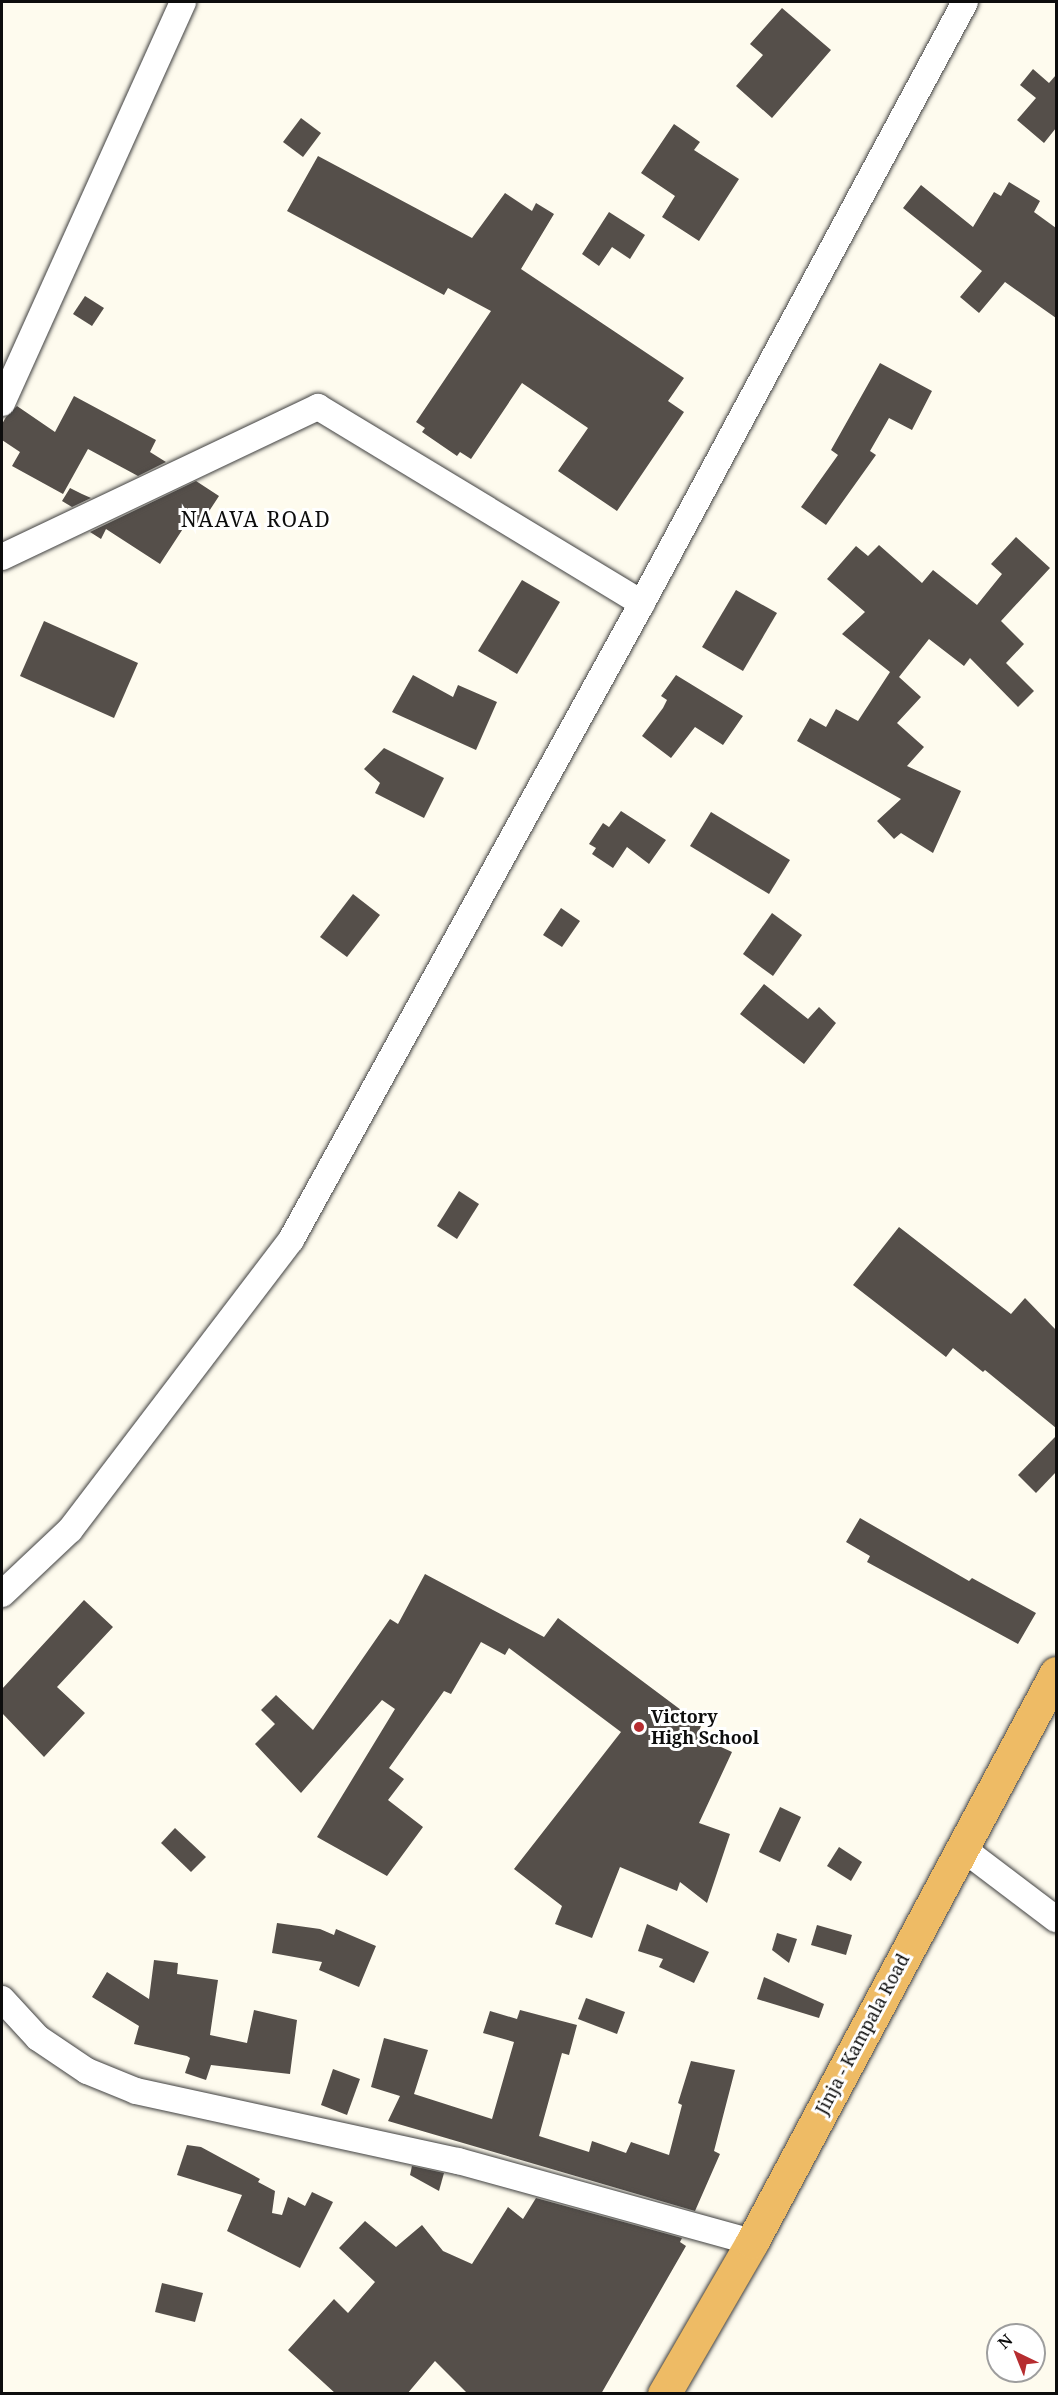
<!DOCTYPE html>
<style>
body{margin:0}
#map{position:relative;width:1058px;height:2395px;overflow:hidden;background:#fefbee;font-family:"Noto Serif",serif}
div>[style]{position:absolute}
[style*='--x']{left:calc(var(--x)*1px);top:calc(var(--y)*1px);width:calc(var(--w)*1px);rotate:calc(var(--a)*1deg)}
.building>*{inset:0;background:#554f4a}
.roads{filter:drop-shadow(0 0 2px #404040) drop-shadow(0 0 2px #404040)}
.minor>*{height:26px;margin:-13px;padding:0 13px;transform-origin:13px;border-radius:13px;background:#fff}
.trunk>*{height:33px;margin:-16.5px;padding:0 16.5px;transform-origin:16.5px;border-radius:16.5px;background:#eebb65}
.dots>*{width:16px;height:16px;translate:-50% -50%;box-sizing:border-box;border:3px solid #fff;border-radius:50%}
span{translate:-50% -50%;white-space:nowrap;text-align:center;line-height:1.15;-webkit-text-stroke:6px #fff;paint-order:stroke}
.poi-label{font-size:18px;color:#0d0d0d;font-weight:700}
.left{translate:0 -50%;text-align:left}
.street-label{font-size:18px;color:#0d0d0d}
.quarter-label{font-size:21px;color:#0d0d0d;letter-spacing:1.5px}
.frame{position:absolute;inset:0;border:3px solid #0d0d0d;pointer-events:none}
.north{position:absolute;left:986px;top:2323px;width:60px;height:60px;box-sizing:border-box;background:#fff;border:2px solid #9e9e9e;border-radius:50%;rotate:317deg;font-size:16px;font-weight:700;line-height:24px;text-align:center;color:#0d0d0d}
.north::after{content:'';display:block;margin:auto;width:21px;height:27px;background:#b62d30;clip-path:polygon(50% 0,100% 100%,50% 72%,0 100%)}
</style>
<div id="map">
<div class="building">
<div style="clip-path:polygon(782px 8px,831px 50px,772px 118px,736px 86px,763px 55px,750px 44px)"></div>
<div style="clip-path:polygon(1033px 69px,1049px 83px,1056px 75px,1056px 128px,1044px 143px,1017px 120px,1036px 98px,1020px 85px)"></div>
<div style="clip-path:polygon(301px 118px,321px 133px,303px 157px,283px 142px)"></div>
<div style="clip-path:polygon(674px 124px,700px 142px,694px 150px,739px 179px,699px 241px,662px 217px,675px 196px,641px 173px)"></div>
<div style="clip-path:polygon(318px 156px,472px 238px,505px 193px,532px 211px,536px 203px,554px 214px,521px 269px,684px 378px,668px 401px,684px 412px,617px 511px,558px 471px,588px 428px,522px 383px,471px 459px,460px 452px,457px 456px,422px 432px,425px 428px,416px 422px,491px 311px,448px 288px,444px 295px,287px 211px)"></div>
<div style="clip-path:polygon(1009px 182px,1040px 201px,1034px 212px,1056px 228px,1056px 318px,1005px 282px,979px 313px,960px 297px,982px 271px,903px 208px,921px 185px,973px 227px,994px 192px,1001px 196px)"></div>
<div style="clip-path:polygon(609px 212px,645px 235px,630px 259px,612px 247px,599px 266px,582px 254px)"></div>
<div style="clip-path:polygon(85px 296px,104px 308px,92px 326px,73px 314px)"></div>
<div style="clip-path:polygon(880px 363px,932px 391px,912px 430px,889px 418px,870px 451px,876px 455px,826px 525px,801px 507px,838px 455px,831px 450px)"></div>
<div style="clip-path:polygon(74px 396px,156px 440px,150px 452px,166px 462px,138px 476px,88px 449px,63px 494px,12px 466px,20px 452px,2px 440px,2px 424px,6px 417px,17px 406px,55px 432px)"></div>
<div style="clip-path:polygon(196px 481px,219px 496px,198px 528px,188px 521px,160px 564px,106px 529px,101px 539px,90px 532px)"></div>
<div style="clip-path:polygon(70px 488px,82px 494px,91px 498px,72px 507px,62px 501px)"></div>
<div style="clip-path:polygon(1016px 537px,1050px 568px,1001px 621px,1024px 644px,1006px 663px,1034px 691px,1018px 707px,970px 658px,964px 666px,929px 639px,899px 677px,921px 697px,897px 723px,924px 747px,907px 766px,961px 791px,933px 853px,901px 833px,894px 839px,877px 821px,901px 799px,797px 741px,810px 718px,826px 727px,836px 709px,858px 721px,890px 672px,842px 634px,865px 612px,827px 579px,856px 546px,868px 556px,879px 545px,922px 583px,933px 570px,977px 605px,1002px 574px,991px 564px)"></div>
<div style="clip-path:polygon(522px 580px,560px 602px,517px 674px,478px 651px)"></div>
<div style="clip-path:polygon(736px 590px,777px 613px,743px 671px,702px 647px)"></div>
<div style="clip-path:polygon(44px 621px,138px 663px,114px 718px,20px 676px)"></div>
<div style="clip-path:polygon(413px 675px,453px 697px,458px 685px,497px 702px,476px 750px,392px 712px)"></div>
<div style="clip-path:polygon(676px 675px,743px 716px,723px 745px,695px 727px,671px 758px,642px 736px,663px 708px,667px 700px,661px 696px)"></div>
<div style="clip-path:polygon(384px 748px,444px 778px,424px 818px,375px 793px,380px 783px,364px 769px)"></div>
<div style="clip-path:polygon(621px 811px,666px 840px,649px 864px,627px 847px,613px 868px,592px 854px,596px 848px,589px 844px,603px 823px,609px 827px)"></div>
<div style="clip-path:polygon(711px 812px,790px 860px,769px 894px,690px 846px)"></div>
<div style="clip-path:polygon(353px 894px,380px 915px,347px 957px,320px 937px)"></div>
<div style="clip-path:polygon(561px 908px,580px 921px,562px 947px,543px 935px)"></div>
<div style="clip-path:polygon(772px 913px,802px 935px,773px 976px,743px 954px)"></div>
<div style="clip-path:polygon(764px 984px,808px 1019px,819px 1007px,836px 1023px,804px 1064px,740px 1014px)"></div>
<div style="clip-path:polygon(459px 1191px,479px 1204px,457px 1239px,437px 1226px)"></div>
<div style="clip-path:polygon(899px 1227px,1011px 1314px,1025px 1298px,1056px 1330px,1056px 1428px,985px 1370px,983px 1372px,953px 1348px,946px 1357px,853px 1285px)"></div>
<div style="clip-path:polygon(1056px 1436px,1056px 1472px,1036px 1493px,1018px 1475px)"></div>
<div style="clip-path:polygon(860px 1518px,969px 1581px,972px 1578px,1036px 1613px,1018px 1644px,867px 1562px,870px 1556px,846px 1542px)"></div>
<div style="clip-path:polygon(425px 1574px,544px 1637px,558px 1618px,681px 1710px,676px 1716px,701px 1726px,697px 1736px,732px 1752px,699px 1823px,730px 1834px,707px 1903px,680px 1882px,677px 1891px,620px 1867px,592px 1938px,555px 1924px,562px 1906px,514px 1869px,621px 1732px,509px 1648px,505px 1655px,481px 1642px,451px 1694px,444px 1691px,389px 1768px,404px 1779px,388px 1800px,423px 1827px,387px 1876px,317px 1837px,395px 1709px,382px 1700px,301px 1793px,255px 1744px,275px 1724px,261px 1710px,276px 1695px,313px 1730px,390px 1619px,398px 1624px)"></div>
<div style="clip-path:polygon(84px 1600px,113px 1627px,57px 1687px,85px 1713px,44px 1757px,2px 1713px,2px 1689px)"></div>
<div style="clip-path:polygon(780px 1807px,801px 1817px,780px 1862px,759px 1852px)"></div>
<div style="clip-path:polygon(175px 1828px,206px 1857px,191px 1872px,161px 1843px)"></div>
<div style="clip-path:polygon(839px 1847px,862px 1862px,851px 1881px,827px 1866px)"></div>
<div style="clip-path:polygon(277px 1923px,320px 1929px,334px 1935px,336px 1929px,376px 1946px,359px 1987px,319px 1970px,322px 1962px,272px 1953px)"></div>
<div style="clip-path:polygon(647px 1924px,709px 1952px,694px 1983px,659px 1967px,663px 1959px,638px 1951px)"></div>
<div style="clip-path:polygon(817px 1925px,852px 1935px,846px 1955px,811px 1945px)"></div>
<div style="clip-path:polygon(777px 1933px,797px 1939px,789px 1963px,772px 1950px)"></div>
<div style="clip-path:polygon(154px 1960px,178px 1963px,177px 1974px,218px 1980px,210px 2035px,247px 2043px,254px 2010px,297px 2020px,290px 2074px,211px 2065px,206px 2080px,185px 2073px,190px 2058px,187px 2056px,134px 2044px,139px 2026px,92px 1997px,107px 1972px,149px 1999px)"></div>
<div style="clip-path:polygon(764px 1977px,824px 2004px,819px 2018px,757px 1999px)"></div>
<div style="clip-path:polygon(586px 1998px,625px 2012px,617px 2034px,578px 2019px)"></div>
<div style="clip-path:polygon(520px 2010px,577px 2025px,569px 2055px,562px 2053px,539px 2136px,589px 2152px,592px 2141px,626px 2153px,631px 2142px,669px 2155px,682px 2105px,678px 2103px,691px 2061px,735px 2070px,714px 2151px,720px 2154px,695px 2211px,388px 2121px,400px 2096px,371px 2087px,384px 2038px,428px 2050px,414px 2094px,492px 2119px,514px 2042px,483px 2033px,490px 2011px,517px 2019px)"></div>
<div style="clip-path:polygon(333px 2069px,360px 2079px,347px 2115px,321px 2105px)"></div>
<div style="clip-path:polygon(187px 2145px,201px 2147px,260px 2179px,258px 2182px,275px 2191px,272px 2213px,282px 2215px,288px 2197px,305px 2206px,312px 2192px,333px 2202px,300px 2268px,227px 2231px,242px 2195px,177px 2175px)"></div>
<div style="clip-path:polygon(412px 2166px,444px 2173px,439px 2191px,410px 2175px)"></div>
<div style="clip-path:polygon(536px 2198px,682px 2238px,680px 2242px,686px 2246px,601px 2394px,468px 2394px,435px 2361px,407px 2394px,336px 2394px,288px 2350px,334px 2299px,348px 2313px,375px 2282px,339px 2248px,365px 2221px,396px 2247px,422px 2225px,443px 2251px,472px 2264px,508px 2207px,523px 2219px)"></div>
<div style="clip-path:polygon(162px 2283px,203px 2293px,195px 2322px,155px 2312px)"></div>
</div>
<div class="roads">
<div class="minor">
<div style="--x:2;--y:403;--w:440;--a:-65.7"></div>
<div style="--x:2;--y:557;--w:350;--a:-25.4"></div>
<div style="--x:318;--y:407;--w:379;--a:31.2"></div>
<div style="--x:2;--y:1594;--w:93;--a:-43.3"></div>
<div style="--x:70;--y:1530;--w:365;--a:-52.7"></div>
<div style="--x:291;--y:1240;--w:727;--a:-61.14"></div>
<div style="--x:642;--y:603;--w:682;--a:-61.74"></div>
<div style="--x:962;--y:1848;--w:118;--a:37.1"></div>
<div style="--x:2;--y:1999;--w:53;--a:47.3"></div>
<div style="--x:38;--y:2038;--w:59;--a:34"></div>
<div style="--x:87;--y:2071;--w:53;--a:22.2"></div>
<div style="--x:136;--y:2091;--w:330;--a:12.3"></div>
<div style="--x:458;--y:2161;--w:305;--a:15.4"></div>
</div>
<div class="trunk">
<div style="--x:664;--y:2394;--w:176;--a:-59.9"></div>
<div style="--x:752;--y:2242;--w:645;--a:-61.89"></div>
</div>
</div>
<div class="dots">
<div style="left:639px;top:1727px;background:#b62d30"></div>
</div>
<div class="poi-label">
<span class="left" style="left:651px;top:1727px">Victory<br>High School</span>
</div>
<div class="street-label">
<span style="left:862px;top:2034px;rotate:-62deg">Jinja - Kampala Road</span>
</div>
<div class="quarter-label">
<span style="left:256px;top:519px">NAAVA ROAD</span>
</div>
<div class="frame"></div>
<div class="north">N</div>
</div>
